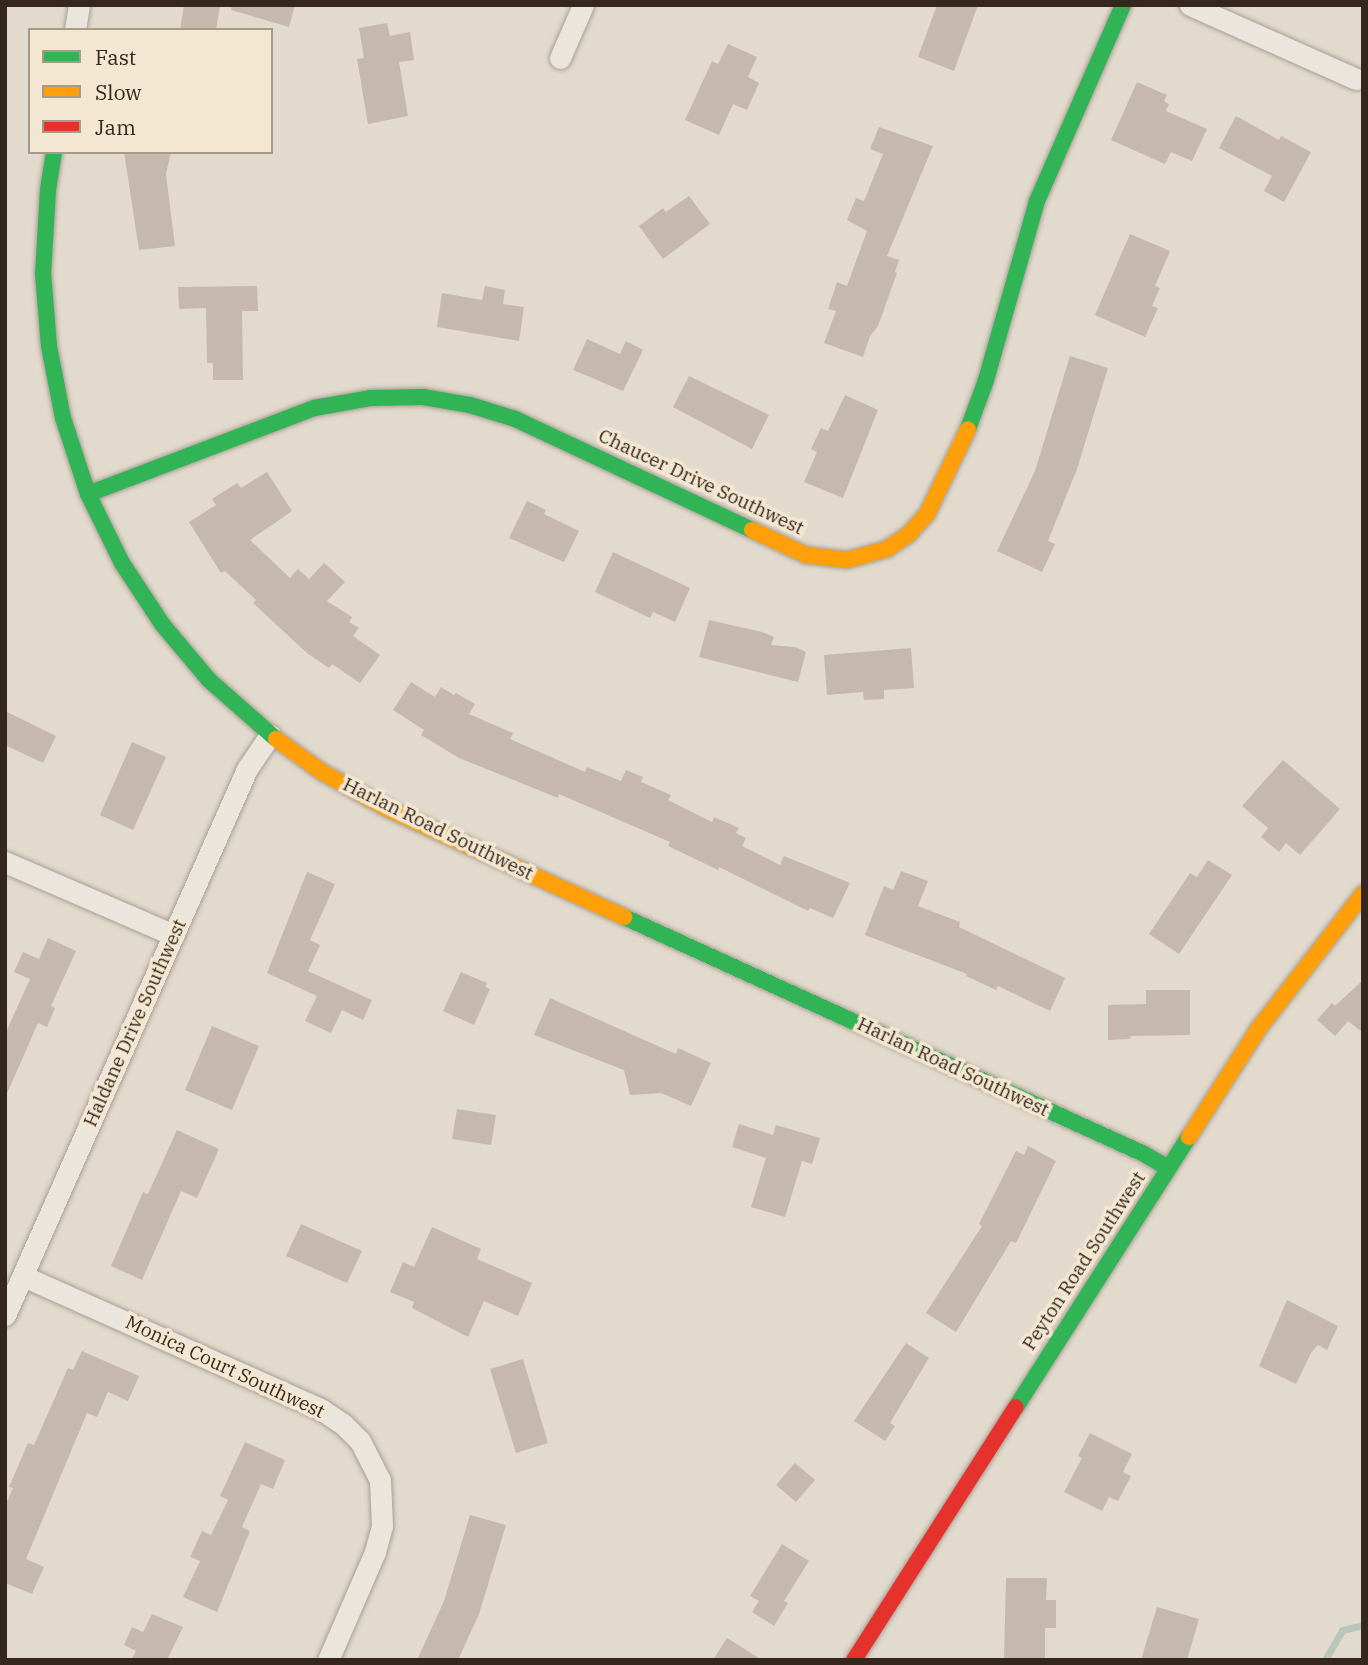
<!DOCTYPE html>
<style>
body{margin:0}
#map{position:relative;width:1368px;height:1665px;overflow:hidden;background:#e2dacc;font-family:"IBM Plex Serif",serif}
div>[style]{position:absolute}
[style*='--x']{left:calc(var(--x)*1px);top:calc(var(--y)*1px);width:calc(var(--w)*1px);rotate:calc(var(--a)*1deg)}
.stream>*{height:7px;margin:-3.5px;padding:0 3.5px;transform-origin:3.5px;border-radius:3.5px;background:#b7c7bc}
.building>*{inset:0;background:#c6b8ad}
.roads{filter:drop-shadow(0 0 2px #a89f95) drop-shadow(0 0 2px #a89f95)}
.street>*{height:21px;margin:-10.5px;padding:0 10.5px;transform-origin:10.5px;border-radius:10.5px;background:#ebe6dd}
.fast>*{height:16px;margin:-8px;padding:0 8px;transform-origin:8px;border-radius:8px;background:#30b455}
.slow>*{height:16px;margin:-8px;padding:0 8px;transform-origin:8px;border-radius:8px;background:#ff9f0a}
.jam>*{height:16px;margin:-8px;padding:0 8px;transform-origin:8px;border-radius:8px;background:#e5322d}
span{translate:-50% -50%;white-space:nowrap;text-align:center;line-height:1.15;-webkit-text-stroke:7px #f4e7d1;paint-order:stroke}
.street-label{font-size:19px;color:#36271e}
.frame{position:absolute;inset:0;border:7px solid #36271e;pointer-events:none}
.legend{position:absolute;left:28px;top:28px;width:245px;height:126px;box-sizing:border-box;background:#f4e7d1;border:2px solid #a89a89;margin:0;padding:9px 12px;list-style:none;font-size:21px;color:#36271e}
.legend li{display:flex;align-items:center;gap:14px;height:35px}
.legend b{width:35px;border:2px solid #a89a89}
</style>
<div id="map">
<div class="stream">
<div style="--x:1325;--y:1660;--w:34;--a:-60"></div>
<div style="--x:1342;--y:1630;--w:22;--a:-13"></div>
</div>
<div class="building">
<div style="clip-path:polygon(184px 5px,220px 5px,216px 30px,180px 30px)"></div>
<div style="clip-path:polygon(232px 5px,295px 5px,289px 27px,231px 10px)"></div>
<div style="clip-path:polygon(937px 5px,978px 5px,954px 71px,918px 57px)"></div>
<div style="clip-path:polygon(387px 23px,390px 36px,410px 32px,414px 60px,399px 62px,408px 116px,368px 124px,357px 59px,364px 58px,359px 28px)"></div>
<div style="clip-path:polygon(728px 44px,757px 57px,748px 77px,759px 83px,747px 110px,733px 104px,719px 135px,685px 120px,712px 61px,718px 64px)"></div>
<div style="clip-path:polygon(1137px 82px,1167px 95px,1164px 101px,1169px 104px,1166px 111px,1207px 129px,1192px 161px,1171px 152px,1165px 164px,1111px 140px)"></div>
<div style="clip-path:polygon(1236px 116px,1279px 140px,1281px 136px,1311px 152px,1284px 202px,1264px 191px,1272px 176px,1219px 148px)"></div>
<div style="clip-path:polygon(879px 127px,933px 146px,887px 256px,899px 260px,895px 272px,897px 273px,878px 326px,870px 336px,863px 357px,824px 343px,836px 311px,828px 309px,837px 282px,847px 286px,867px 231px,847px 220px,856px 198px,864px 201px,883px 154px,870px 149px)"></div>
<div style="clip-path:polygon(124px 152px,171px 152px,166px 174px,175px 246px,139px 250px)"></div>
<div style="clip-path:polygon(689px 196px,710px 224px,663px 259px,639px 226px,663px 208px,666px 212px)"></div>
<div style="clip-path:polygon(1130px 234px,1170px 251px,1155px 286px,1160px 288px,1152px 306px,1158px 308px,1145px 337px,1095px 315px)"></div>
<div style="clip-path:polygon(257px 286px,258px 311px,242px 311px,243px 380px,213px 380px,213px 363px,207px 363px,206px 308px,179px 309px,178px 287px)"></div>
<div style="clip-path:polygon(485px 286px,505px 290px,503px 304px,524px 307px,519px 341px,437px 327px,442px 293px,482px 300px)"></div>
<div style="clip-path:polygon(587px 339px,620px 354px,626px 341px,643px 350px,623px 391px,573px 370px)"></div>
<div style="clip-path:polygon(1070px 356px,1108px 368px,1077px 469px,1048px 541px,1055px 544px,1042px 572px,997px 551px,1035px 471px)"></div>
<div style="clip-path:polygon(689px 376px,769px 415px,752px 449px,673px 407px)"></div>
<div style="clip-path:polygon(845px 395px,878px 410px,843px 498px,804px 482px,817px 452px,811px 449px,821px 428px,828px 431px)"></div>
<div style="clip-path:polygon(267px 472px,292px 511px,250px 540px,290px 578px,298px 569px,309px 579px,324px 563px,345px 582px,327px 601px,352px 617px,349px 622px,359px 628px,353px 636px,380px 655px,360px 683px,332px 664px,329px 668px,307px 653px,253px 603px,256px 600px,225px 571px,221px 573px,189px 522px,216px 505px,212px 499px,237px 483px,241px 488px)"></div>
<div style="clip-path:polygon(527px 501px,546px 510px,544px 514px,579px 531px,564px 562px,509px 538px)"></div>
<div style="clip-path:polygon(613px 552px,690px 588px,675px 622px,653px 612px,650px 618px,595px 592px)"></div>
<div style="clip-path:polygon(709px 620px,762px 632px,774px 637px,771px 645px,795px 647px,806px 652px,798px 682px,699px 657px)"></div>
<div style="clip-path:polygon(911px 648px,914px 688px,884px 690px,884px 699px,864px 700px,863px 692px,827px 695px,824px 655px)"></div>
<div style="clip-path:polygon(411px 682px,435px 697px,441px 687px,454px 695px,456px 693px,475px 704px,469px 714px,513px 733px,510px 739px,585px 772px,587px 767px,621px 781px,626px 770px,643px 777px,641px 782px,671px 795px,668px 800px,712px 822px,714px 817px,739px 828px,736px 833px,746px 838px,742px 846px,780px 865px,784px 856px,850px 883px,833px 918px,810px 908px,808px 911px,719px 867px,718px 870px,668px 846px,670px 842px,559px 794px,558px 798px,459px 758px,421px 735px,424px 730px,393px 710px)"></div>
<div style="clip-path:polygon(5px 711px,56px 736px,43px 763px,5px 745px)"></div>
<div style="clip-path:polygon(132px 742px,166px 757px,133px 830px,100px 815px)"></div>
<div style="clip-path:polygon(1283px 760px,1340px 809px,1300px 855px,1286px 843px,1279px 852px,1261px 837px,1268px 828px,1242px 806px)"></div>
<div style="clip-path:polygon(1208px 860px,1232px 875px,1179px 954px,1149px 934px,1190px 873px,1197px 877px)"></div>
<div style="clip-path:polygon(901px 871px,928px 881px,918px 906px,960px 922px,959px 927px,1065px 978px,1050px 1011px,998px 986px,996px 990px,966px 976px,967px 974px,865px 935px,884px 886px,893px 890px)"></div>
<div style="clip-path:polygon(307px 872px,335px 884px,310px 940px,320px 945px,308px 971px,372px 1000px,363px 1020px,342px 1010px,331px 1033px,305px 1021px,317px 996px,267px 973px)"></div>
<div style="clip-path:polygon(48px 938px,76px 951px,51px 1006px,55px 1008px,47px 1027px,38px 1023px,5px 1098px,5px 1034px,30px 979px,14px 972px,23px 952px,39px 959px)"></div>
<div style="clip-path:polygon(461px 972px,487px 983px,485px 987px,490px 989px,474px 1025px,443px 1011px)"></div>
<div style="clip-path:polygon(1363px 980px,1363px 1033px,1348px 1021px,1335px 1036px,1317px 1020px,1332px 1003px,1335px 1006px)"></div>
<div style="clip-path:polygon(1146px 990px,1190px 990px,1190px 1035px,1131px 1036px,1130px 1039px,1108px 1040px,1108px 1005px,1146px 1004px)"></div>
<div style="clip-path:polygon(550px 998px,676px 1054px,678px 1048px,711px 1063px,691px 1106px,661px 1093px,630px 1095px,624px 1070px,534px 1035px)"></div>
<div style="clip-path:polygon(212px 1026px,259px 1046px,232px 1110px,185px 1090px)"></div>
<div style="clip-path:polygon(457px 1109px,496px 1115px,491px 1145px,452px 1139px)"></div>
<div style="clip-path:polygon(739px 1124px,773px 1135px,776px 1125px,820px 1138px,812px 1164px,802px 1161px,785px 1217px,751px 1207px,766px 1158px,732px 1147px)"></div>
<div style="clip-path:polygon(177px 1130px,219px 1149px,197px 1198px,181px 1191px,142px 1280px,111px 1266px,143px 1192px,148px 1194px)"></div>
<div style="clip-path:polygon(1028px 1146px,1056px 1161px,1016px 1243px,1011px 1241px,956px 1332px,926px 1313px,982px 1226px,979px 1224px,1016px 1151px,1024px 1155px)"></div>
<div style="clip-path:polygon(301px 1224px,362px 1251px,347px 1283px,286px 1256px)"></div>
<div style="clip-path:polygon(432px 1227px,481px 1249px,477px 1259px,532px 1283px,518px 1316px,484px 1301px,468px 1337px,412px 1308px,414px 1302px,390px 1292px,403px 1262px,414px 1267px)"></div>
<div style="clip-path:polygon(1287px 1300px,1338px 1326px,1327px 1350px,1318px 1345px,1311px 1353px,1296px 1384px,1259px 1366px)"></div>
<div style="clip-path:polygon(906px 1343px,929px 1358px,890px 1423px,895px 1426px,885px 1441px,854px 1421px)"></div>
<div style="clip-path:polygon(82px 1351px,139px 1376px,128px 1401px,108px 1392px,97px 1417px,87px 1413px,26px 1559px,44px 1567px,32px 1594px,5px 1583px,5px 1506px,13px 1488px,9px 1487px,28px 1443px,34px 1445px,68px 1368px,73px 1370px)"></div>
<div style="clip-path:polygon(523px 1359px,548px 1443px,516px 1453px,490px 1369px)"></div>
<div style="clip-path:polygon(1090px 1433px,1132px 1454px,1123px 1472px,1131px 1476px,1118px 1501px,1109px 1497px,1102px 1511px,1064px 1492px,1082px 1458px,1078px 1456px)"></div>
<div style="clip-path:polygon(245px 1442px,285px 1460px,273px 1489px,261px 1484px,242px 1527px,250px 1531px,217px 1612px,183px 1597px,200px 1561px,190px 1557px,202px 1531px,211px 1535px,228px 1500px,220px 1496px)"></div>
<div style="clip-path:polygon(795px 1463px,815px 1480px,796px 1502px,776px 1485px)"></div>
<div style="clip-path:polygon(470px 1515px,506px 1525px,479px 1614px,458px 1660px,417px 1660px,444px 1601px)"></div>
<div style="clip-path:polygon(782px 1544px,809px 1561px,784px 1601px,788px 1603px,774px 1626px,752px 1612px,759px 1601px,750px 1596px)"></div>
<div style="clip-path:polygon(1006px 1578px,1047px 1578px,1046px 1600px,1056px 1600px,1056px 1628px,1045px 1628px,1045px 1660px,1004px 1660px)"></div>
<div style="clip-path:polygon(1157px 1607px,1199px 1619px,1187px 1660px,1141px 1660px)"></div>
<div style="clip-path:polygon(152px 1614px,183px 1627px,167px 1660px,131px 1660px,136px 1651px,124px 1645px,132px 1627px,143px 1632px)"></div>
<div style="clip-path:polygon(727px 1638px,762px 1660px,713px 1660px)"></div>
</div>
<div class="roads">
<div class="street">
<div style="--x:1190;--y:5;--w:182;--a:24"></div>
<div style="--x:75;--y:30;--w:25;--a:-81"></div>
<div style="--x:560;--y:58;--w:58;--a:-66.5"></div>
<div style="--x:5;--y:862;--w:184;--a:23.4"></div>
<div style="--x:23;--y:1276;--w:328;--a:24.1"></div>
<div style="--x:322;--y:1410;--w:25;--a:34"></div>
<div style="--x:343;--y:1424;--w:24;--a:45"></div>
<div style="--x:360;--y:1441;--w:44;--a:62.9"></div>
<div style="--x:380;--y:1480;--w:46;--a:87.5"></div>
<div style="--x:382;--y:1526;--w:27;--a:105"></div>
<div style="--x:375;--y:1552;--w:118;--a:113.5"></div>
<div style="--x:5;--y:1315;--w:597;--a:-66.1"></div>
<div style="--x:247;--y:769;--w:41;--a:-55.9"></div>
</div>
<div class="fast">
<div style="--x:54;--y:152;--w:38;--a:99"></div>
<div style="--x:48;--y:190;--w:83;--a:93.4"></div>
<div style="--x:43;--y:273;--w:73;--a:85.3"></div>
<div style="--x:49;--y:346;--w:73;--a:79"></div>
<div style="--x:63;--y:418;--w:80;--a:71.8"></div>
<div style="--x:88;--y:494;--w:77;--a:63.8"></div>
<div style="--x:122;--y:563;--w:73;--a:56.7"></div>
<div style="--x:162;--y:624;--w:73;--a:50"></div>
<div style="--x:209;--y:680;--w:89;--a:41.4"></div>
<div style="--x:968;--y:429;--w:52;--a:-69.8"></div>
<div style="--x:986;--y:380;--w:186;--a:-74.1"></div>
<div style="--x:1037;--y:201;--w:214;--a:-66.3"></div>
<div style="--x:88;--y:494;--w:242;--a:-20.8"></div>
<div style="--x:314;--y:408;--w:57;--a:-10.1"></div>
<div style="--x:370;--y:398;--w:53;--a:-1.1"></div>
<div style="--x:423;--y:397;--w:48;--a:9.7"></div>
<div style="--x:470;--y:405;--w:47;--a:17.3"></div>
<div style="--x:515;--y:419;--w:262;--a:25.1"></div>
<div style="--x:624;--y:917;--w:571;--a:24.5"></div>
<div style="--x:1144;--y:1154;--w:28;--a:30"></div>
<div style="--x:1016;--y:1407;--w:321;--a:-57.4"></div>
</div>
<div class="slow">
<div style="--x:752;--y:530;--w:60;--a:24.8"></div>
<div style="--x:806;--y:555;--w:41;--a:7"></div>
<div style="--x:847;--y:560;--w:41;--a:-15.4"></div>
<div style="--x:887;--y:549;--w:27;--a:-34"></div>
<div style="--x:909;--y:534;--w:27;--a:-48"></div>
<div style="--x:927;--y:514;--w:94;--a:-64.2"></div>
<div style="--x:276;--y:739;--w:57;--a:35.7"></div>
<div style="--x:322;--y:772;--w:73;--a:29.4"></div>
<div style="--x:386;--y:808;--w:262;--a:24.6"></div>
<div style="--x:1189;--y:1137;--w:130;--a:-57.3"></div>
<div style="--x:1259;--y:1028;--w:170;--a:-52.2"></div>
</div>
<div class="jam">
<div style="--x:854;--y:1660;--w:300;--a:-57.4"></div>
</div>
</div>
<div class="street-label">
<span style="left:701px;top:482px;rotate:25deg">Chaucer Drive Southwest</span>
<span style="left:438px;top:829px;rotate:26deg">Harlan Road Southwest</span>
<span style="left:135px;top:1023px;rotate:-66deg">Haldane Drive Southwest</span>
<span style="left:953px;top:1067px;rotate:25deg">Harlan Road Southwest</span>
<span style="left:1084px;top:1261px;rotate:-57deg">Peyton Road Southwest</span>
<span style="left:225px;top:1367px;rotate:25deg">Monica Court Southwest</span>
</div>
<div class="frame"></div>
<ul class="legend">
<li><b style="height:9px;background:#30b455"></b>Fast</li>
<li><b style="height:9px;background:#ff9f0a"></b>Slow</li>
<li><b style="height:9px;background:#e5322d"></b>Jam</li>
</ul>
</div>
